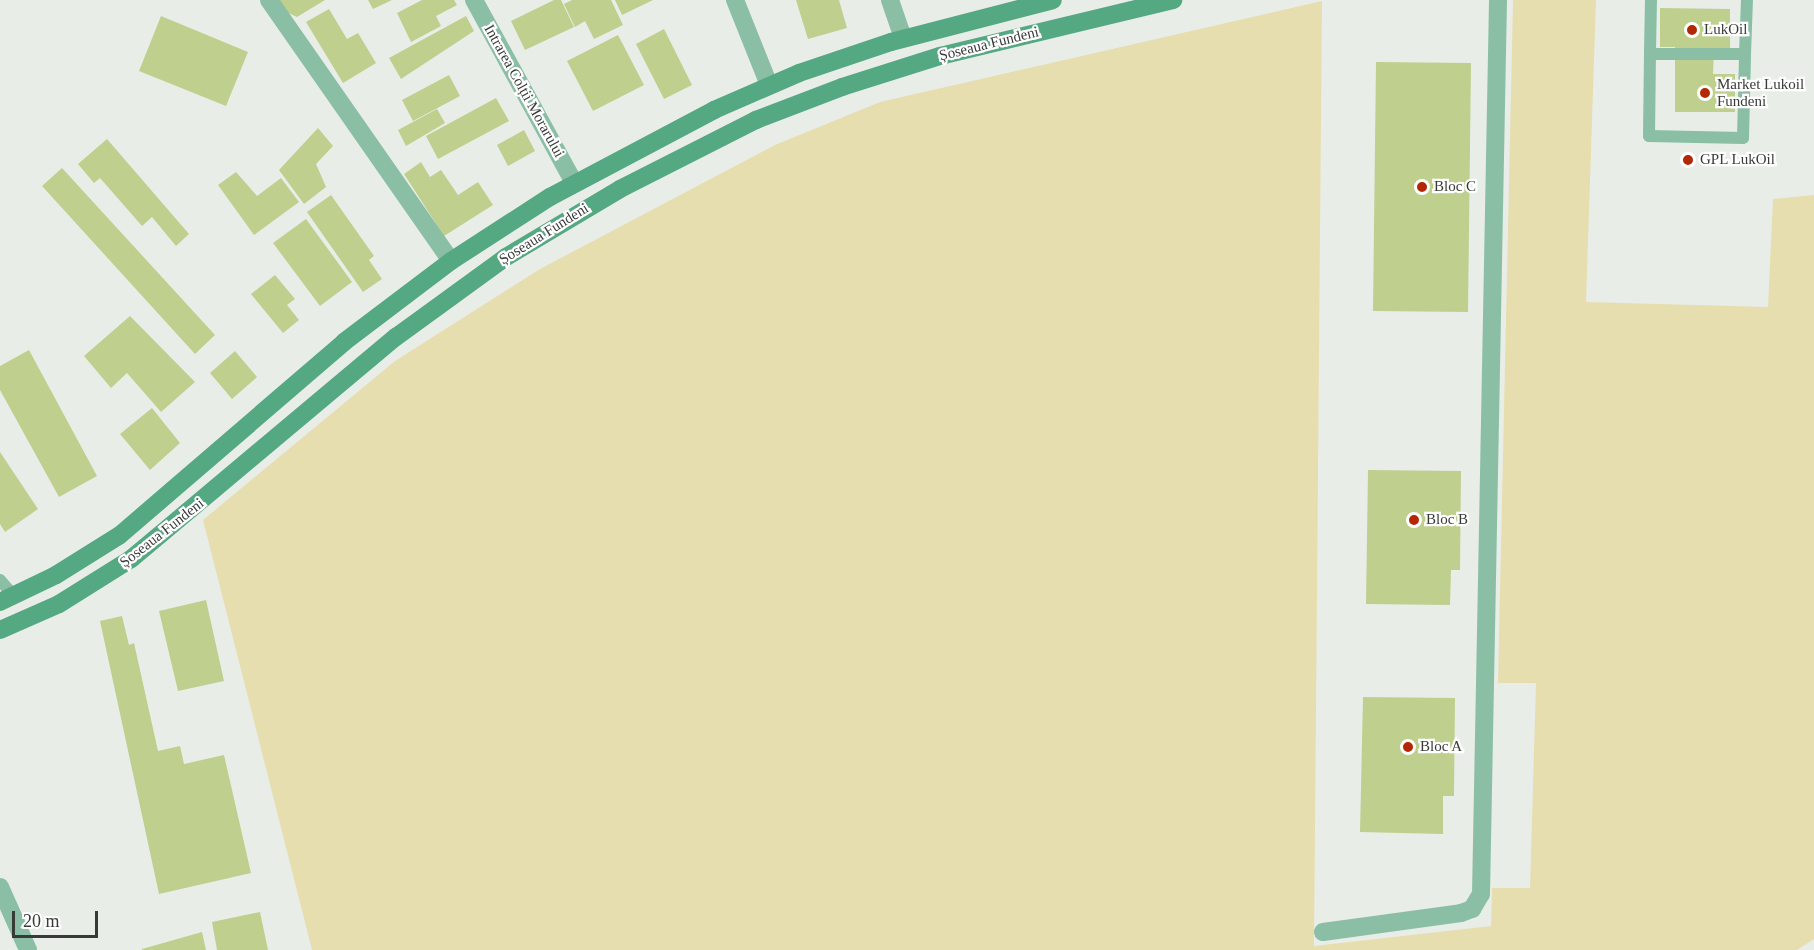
<!DOCTYPE html>
<meta charset="utf-8">
<style>
body{margin:0}
#map{position:relative;width:1814px;height:950px;overflow:hidden;background:#e9ede8;font-family:Georgia,serif}
div>[style]{position:absolute}
[style*='--x']{left:calc(var(--x)*1px);top:calc(var(--y)*1px);width:calc(var(--w)*1px);rotate:calc(var(--a)*1deg)}
.green>*{inset:0;background:#e7deaf}
.building>*{inset:0;background:#bfcf8d}
.lane>*{height:12px;margin:-6px;padding:0 6px;transform-origin:6px;border-radius:6px;background:#8bbfa5}
.street>*{height:18px;margin:-9px;padding:0 9px;transform-origin:9px;border-radius:9px;background:#8bbfa5}
.secondary>*{height:18px;margin:-9px;padding:0 9px;transform-origin:9px;border-radius:9px;background:#54a882}
.dots>*{width:16px;height:16px;translate:-50% -50%;box-sizing:border-box;border:3px solid #fff;border-radius:50%}
span{translate:-50% -50%;white-space:nowrap;text-align:center;line-height:1.15;-webkit-text-stroke:4.5px #fff;paint-order:stroke}
.poi-label{font-size:15px;color:#383a38}
.left{translate:0 -50%;text-align:left}
.street-label{font-size:15px;color:#383a38}
.scale{position:absolute;left:12px;top:911px;width:86px;height:27px;box-sizing:border-box;border:3px solid #383a38;border-top:0;padding-left:8px;font-size:18px;line-height:21px;white-space:nowrap;color:#383a38;-webkit-text-stroke:4px #fff;paint-order:stroke}
</style>
<div id="map">
<div class="green">
<div style="clip-path:polygon(1513px 0,1596px 0,1586px 302px,1768px 307px,1773px 199px,1814px 195px,1814px 939px,1797px 950px,312px 950px,203px 520px,395px 361px,540px 269px,775px 145px,880px 102px,1322px 1px,1314px 946px,1491px 926px,1492px 888px,1530px 888px,1536px 683px,1498px 683px)"></div>
</div>
<div class="building">
<div style="clip-path:polygon(276px 0,325px 0,297px 17px,282px 10px)"></div>
<div style="clip-path:polygon(368px 0,392px 0,373px 9px)"></div>
<div style="clip-path:polygon(422px 0,454px 0,457px 5px,436px 16px,441px 26px,411px 42px,397px 13px)"></div>
<div style="clip-path:polygon(554px 0,561px 0,574px 27px,525px 50px,511px 21px)"></div>
<div style="clip-path:polygon(572px 0,611px 0,623px 25px,594px 39px,585px 21px,575px 27px,564px 4px)"></div>
<div style="clip-path:polygon(615px 0,653px 0,622px 15px)"></div>
<div style="clip-path:polygon(796px 0,839px 0,847px 28px,808px 39px)"></div>
<div style="clip-path:polygon(1660px 8px,1730px 9px,1730px 49px,1714px 49px,1713px 74px,1735px 74px,1735px 112px,1675px 112px,1675px 47px,1660px 47px)"></div>
<div style="clip-path:polygon(329px 9px,347px 39px,358px 33px,376px 63px,343px 83px,306px 22px)"></div>
<div style="clip-path:polygon(161px 16px,248px 52px,226px 106px,139px 71px)"></div>
<div style="clip-path:polygon(466px 16px,474px 31px,401px 79px,389px 58px)"></div>
<div style="clip-path:polygon(664px 29px,692px 85px,664px 99px,636px 44px)"></div>
<div style="clip-path:polygon(618px 35px,644px 85px,593px 111px,567px 61px)"></div>
<div style="clip-path:polygon(1376px 62px,1471px 63px,1468px 312px,1373px 311px)"></div>
<div style="clip-path:polygon(449px 75px,460px 96px,413px 121px,402px 100px)"></div>
<div style="clip-path:polygon(496px 98px,509px 121px,438px 159px,426px 136px)"></div>
<div style="clip-path:polygon(437px 109px,445px 123px,406px 146px,398px 130px)"></div>
<div style="clip-path:polygon(318px 128px,333px 146px,316px 164px,326px 187px,304px 204px,279px 170px)"></div>
<div style="clip-path:polygon(524px 130px,535px 151px,508px 166px,497px 145px)"></div>
<div style="clip-path:polygon(107px 139px,189px 234px,176px 246px,152px 217px,142px 226px,100px 178px,94px 183px,78px 164px)"></div>
<div style="clip-path:polygon(421px 162px,430px 177px,441px 170px,458px 195px,478px 182px,493px 205px,444px 236px,404px 174px)"></div>
<div style="clip-path:polygon(62px 168px,215px 335px,195px 354px,42px 186px)"></div>
<div style="clip-path:polygon(236px 172px,257px 196px,281px 178px,299px 202px,254px 235px,218px 185px)"></div>
<div style="clip-path:polygon(331px 195px,374px 256px,369px 260px,382px 279px,363px 292px,307px 212px)"></div>
<div style="clip-path:polygon(306px 219px,352px 282px,320px 306px,273px 243px)"></div>
<div style="clip-path:polygon(275px 275px,295px 299px,287px 305px,299px 320px,283px 333px,251px 294px)"></div>
<div style="clip-path:polygon(130px 316px,195px 382px,161px 412px,127px 373px,111px 388px,84px 356px)"></div>
<div style="clip-path:polygon(29px 350px,97px 476px,59px 497px,0 390px,0 366px)"></div>
<div style="clip-path:polygon(235px 351px,257px 377px,232px 399px,210px 373px)"></div>
<div style="clip-path:polygon(152px 408px,180px 443px,150px 470px,120px 434px)"></div>
<div style="clip-path:polygon(0 452px,38px 509px,5px 532px,0 524px)"></div>
<div style="clip-path:polygon(1368px 470px,1461px 471px,1460px 570px,1451px 570px,1450px 605px,1366px 604px)"></div>
<div style="clip-path:polygon(206px 600px,224px 681px,178px 691px,159px 611px)"></div>
<div style="clip-path:polygon(122px 616px,129px 645px,134px 643px,158px 751px,180px 746px,184px 764px,224px 755px,251px 873px,159px 894px,100px 621px)"></div>
<div style="clip-path:polygon(1363px 697px,1455px 698px,1454px 796px,1443px 796px,1443px 834px,1360px 832px)"></div>
<div style="clip-path:polygon(260px 912px,268px 950px,217px 950px,212px 922px)"></div>
<div style="clip-path:polygon(202px 932px,206px 950px,142px 950px,142px 949px)"></div>
</div>
<div class="lane">
<div style="--x:1651;--y:0;--w:54;--a:91.1"></div>
<div style="--x:1650;--y:54;--w:95;--a:0"></div>
<div style="--x:1745;--y:54;--w:54;--a:-87.9"></div>
<div style="--x:1650;--y:54;--w:82;--a:90.7"></div>
<div style="--x:1649;--y:136;--w:94;--a:1.2"></div>
<div style="--x:1743;--y:138;--w:84;--a:-88.6"></div>
<div style="--x:0;--y:580;--w:21;--a:49"></div>
</div>
<div class="street">
<div style="--x:269;--y:0;--w:318;--a:55.1"></div>
<div style="--x:474;--y:0;--w:209;--a:61.3"></div>
<div style="--x:735;--y:0;--w:92;--a:68.2"></div>
<div style="--x:890;--y:0;--w:40;--a:71.1"></div>
<div style="--x:0;--y:887;--w:69;--a:66"></div>
<div style="--x:1323;--y:932;--w:139;--a:-7.8"></div>
<div style="--x:1461;--y:913;--w:12;--a:-20"></div>
<div style="--x:1472;--y:909;--w:17;--a:-59"></div>
<div style="--x:1481;--y:894;--w:894;--a:-88.91"></div>
</div>
<div class="secondary">
<div style="--x:0;--y:602;--w:62;--a:-25.7"></div>
<div style="--x:56;--y:575;--w:75;--a:-32"></div>
<div style="--x:120;--y:535;--w:296;--a:-40.7"></div>
<div style="--x:344;--y:342;--w:134;--a:-37.1"></div>
<div style="--x:451;--y:261;--w:118;--a:-32.9"></div>
<div style="--x:550;--y:197;--w:186;--a:-27.9"></div>
<div style="--x:714;--y:110;--w:93;--a:-23.5"></div>
<div style="--x:799;--y:73;--w:97;--a:-18.6"></div>
<div style="--x:891;--y:42;--w:167;--a:-14.5"></div>
<div style="--x:0;--y:630;--w:64;--a:-23.8"></div>
<div style="--x:59;--y:604;--w:85;--a:-32"></div>
<div style="--x:131;--y:559;--w:346;--a:-40"></div>
<div style="--x:396;--y:337;--w:136;--a:-36"></div>
<div style="--x:506;--y:257;--w:133;--a:-30.8"></div>
<div style="--x:620;--y:189;--w:153;--a:-26.9"></div>
<div style="--x:756;--y:120;--w:92;--a:-21"></div>
<div style="--x:842;--y:87;--w:103;--a:-17.6"></div>
<div style="--x:940;--y:56;--w:240;--a:-13.5"></div>
</div>
<div class="dots">
<div style="left:1692px;top:30px;background:#b32703"></div>
<div style="left:1705px;top:93px;background:#b32703"></div>
<div style="left:1688px;top:160px;background:#b32703"></div>
<div style="left:1422px;top:187px;background:#b32703"></div>
<div style="left:1414px;top:520px;background:#b32703"></div>
<div style="left:1408px;top:747px;background:#b32703"></div>
</div>
<div class="poi-label">
<span class="left" style="left:1704px;top:30px">LukOil</span>
<span class="left" style="left:1717px;top:93px">Market Lukoil<br>Fundeni</span>
<span class="left" style="left:1700px;top:160px">GPL LukOil</span>
<span class="left" style="left:1434px;top:187px">Bloc C</span>
<span class="left" style="left:1426px;top:520px">Bloc B</span>
<span class="left" style="left:1420px;top:747px">Bloc A</span>
</div>
<div class="street-label">
<span style="left:989px;top:44px;rotate:-14deg">Șoseaua Fundeni</span>
<span style="left:524px;top:91px;rotate:61deg">Intrarea Colții Morarului</span>
<span style="left:544px;top:234px;rotate:-32deg">Șoseaua Fundeni</span>
<span style="left:162px;top:533px;rotate:-38deg">Șoseaua Fundeni</span>
</div>
<div class="scale">20 m</div>
</div>
